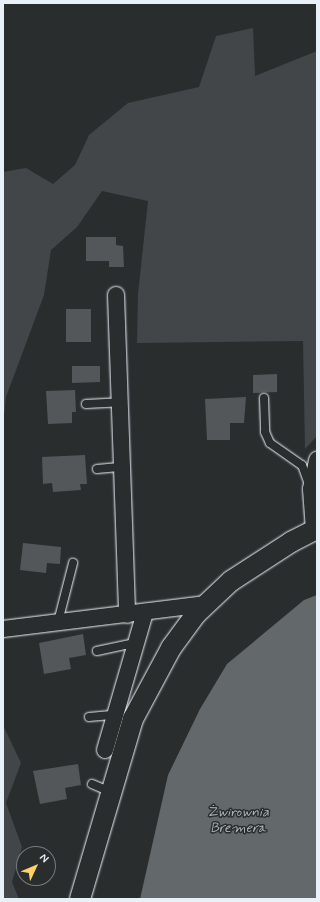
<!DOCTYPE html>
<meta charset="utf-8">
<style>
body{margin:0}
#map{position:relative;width:320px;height:902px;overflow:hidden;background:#2a2d2e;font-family:Mynerve,sans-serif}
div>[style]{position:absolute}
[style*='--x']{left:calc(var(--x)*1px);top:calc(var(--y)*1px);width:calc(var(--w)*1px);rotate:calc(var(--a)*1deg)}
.green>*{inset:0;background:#424648}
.water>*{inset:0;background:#63686b}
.building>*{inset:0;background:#535759}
.roads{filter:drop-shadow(0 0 1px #e8f1f8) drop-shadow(0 0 1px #e8f1f8)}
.service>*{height:8px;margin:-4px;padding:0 4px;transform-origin:4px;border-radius:4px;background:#2a2d2e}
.minor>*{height:16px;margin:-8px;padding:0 8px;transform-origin:8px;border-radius:8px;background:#2a2d2e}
.tertiary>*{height:20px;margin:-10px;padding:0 10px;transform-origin:10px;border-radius:10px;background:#2a2d2e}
span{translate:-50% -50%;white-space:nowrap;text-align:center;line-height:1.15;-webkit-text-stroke:3px #2a2d2e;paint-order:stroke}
.water-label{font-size:14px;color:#acb3b9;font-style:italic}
.frame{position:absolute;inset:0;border:4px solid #e8f1f8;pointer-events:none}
.north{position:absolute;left:16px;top:846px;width:40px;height:40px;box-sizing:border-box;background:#2a2d2e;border:1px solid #767b7f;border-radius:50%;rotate:46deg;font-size:11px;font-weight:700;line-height:16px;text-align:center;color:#e8f1f8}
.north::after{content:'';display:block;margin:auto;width:14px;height:18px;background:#ffd166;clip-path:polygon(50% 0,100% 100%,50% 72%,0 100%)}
</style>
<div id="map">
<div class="green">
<div style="clip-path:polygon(253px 28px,255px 76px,317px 51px,317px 436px,305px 449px,303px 341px,137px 343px,138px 294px,148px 201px,102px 191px,77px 227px,51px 250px,44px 295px,6px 397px,3px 425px,3px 172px,26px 168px,53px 184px,75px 165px,89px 135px,128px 103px,199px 87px,216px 36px)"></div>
<div style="clip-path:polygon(3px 725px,21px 763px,6px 803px,22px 847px,12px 882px,19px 899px,3px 899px)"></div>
</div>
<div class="water">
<div style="clip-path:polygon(317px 595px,317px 899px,140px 899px,168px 775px,200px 709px,227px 664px,304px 600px)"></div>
</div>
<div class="building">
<div style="clip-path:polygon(86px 237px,116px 237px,116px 245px,123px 246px,124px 267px,109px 267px,109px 261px,86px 261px)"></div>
<div style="clip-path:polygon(66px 309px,91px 309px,91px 342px,66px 342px)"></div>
<div style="clip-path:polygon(72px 366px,100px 366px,100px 382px,72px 383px)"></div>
<div style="clip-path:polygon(277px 374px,277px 392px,253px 393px,253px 375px)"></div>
<div style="clip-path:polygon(75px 390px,76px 412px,72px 412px,72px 423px,48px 424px,46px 391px)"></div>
<div style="clip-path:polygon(246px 397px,244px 423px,230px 423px,230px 440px,207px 440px,205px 399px)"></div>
<div style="clip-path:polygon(85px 455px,87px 484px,80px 484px,81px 490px,53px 492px,52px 483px,43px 484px,42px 457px)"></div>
<div style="clip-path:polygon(23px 543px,61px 547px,60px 564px,47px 563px,46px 573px,20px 570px)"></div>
<div style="clip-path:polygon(83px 634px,86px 655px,69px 658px,71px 669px,44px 674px,39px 643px)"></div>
<div style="clip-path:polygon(78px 764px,81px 785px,65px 788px,67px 799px,40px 804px,33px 771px)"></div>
</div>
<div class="roads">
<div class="service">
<div style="--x:264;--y:398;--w:34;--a:88"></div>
<div style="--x:265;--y:432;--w:12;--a:66"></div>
<div style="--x:270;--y:443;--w:39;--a:35"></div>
<div style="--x:302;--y:465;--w:20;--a:70"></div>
<div style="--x:86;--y:404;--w:34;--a:-3"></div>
<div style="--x:97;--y:469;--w:25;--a:-5"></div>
<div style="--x:58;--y:622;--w:61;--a:-75.7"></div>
<div style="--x:97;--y:651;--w:40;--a:-12"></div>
<div style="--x:89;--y:717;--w:25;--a:-5"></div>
<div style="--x:92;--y:784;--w:21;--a:23"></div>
</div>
<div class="minor">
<div style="--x:116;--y:295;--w:320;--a:88"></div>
<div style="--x:314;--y:530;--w:41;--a:-94.2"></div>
<div style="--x:311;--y:489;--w:30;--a:-78"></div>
<div style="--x:3;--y:629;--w:205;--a:-7"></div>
<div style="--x:105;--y:750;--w:144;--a:-73.8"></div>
</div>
<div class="tertiary">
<div style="--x:80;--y:899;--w:188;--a:-73.6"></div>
<div style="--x:133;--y:719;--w:81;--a:-61.8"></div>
<div style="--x:171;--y:648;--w:42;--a:-53.7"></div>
<div style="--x:196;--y:614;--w:48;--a:-43.3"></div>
<div style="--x:231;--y:581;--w:72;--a:-33"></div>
<div style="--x:291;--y:542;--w:29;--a:-27"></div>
</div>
</div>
<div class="water-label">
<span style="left:238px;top:820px">Żwirownia<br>Bremera</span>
</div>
<div class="frame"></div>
<div class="north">N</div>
</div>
